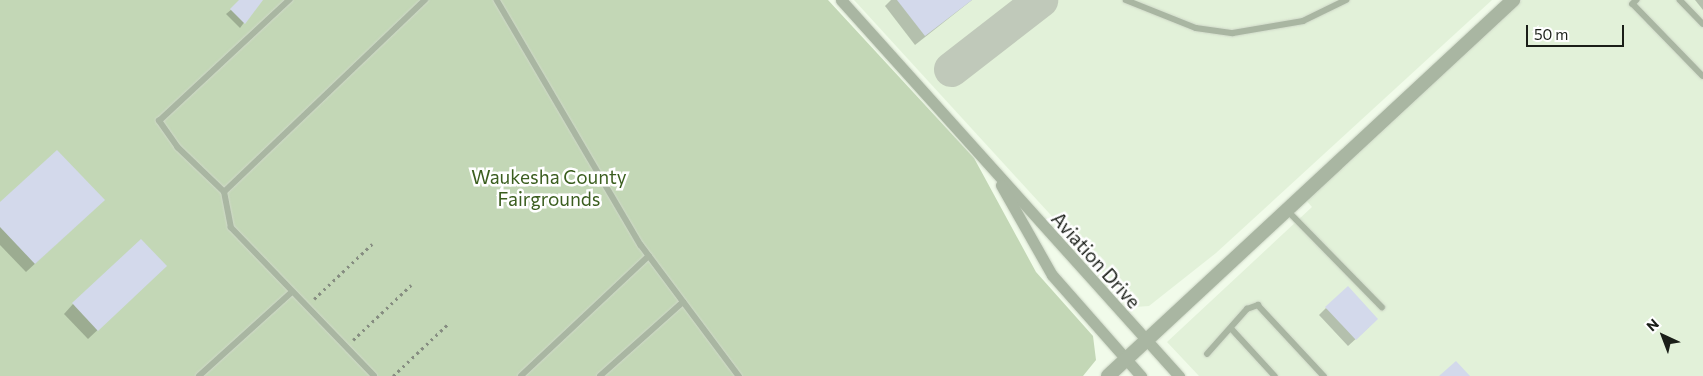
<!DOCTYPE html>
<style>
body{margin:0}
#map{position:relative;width:1703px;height:376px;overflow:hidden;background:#f1fbea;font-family:Commissioner,sans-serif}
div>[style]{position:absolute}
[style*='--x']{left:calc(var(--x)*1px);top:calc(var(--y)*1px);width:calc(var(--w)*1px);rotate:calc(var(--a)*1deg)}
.built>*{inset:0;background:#e2f1d9}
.green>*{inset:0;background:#c3d7b6}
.shadow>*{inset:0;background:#0003}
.taxiway>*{height:35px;margin:-17.5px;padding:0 17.5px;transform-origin:17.5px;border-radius:17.5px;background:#c0c9ba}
.building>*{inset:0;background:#d3d9eb}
.path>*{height:2.5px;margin-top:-1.25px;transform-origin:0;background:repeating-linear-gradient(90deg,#868d81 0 2.5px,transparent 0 6.5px)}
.roads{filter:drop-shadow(0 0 1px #cfd8c8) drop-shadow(0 0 1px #cfd8c8)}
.service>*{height:5.5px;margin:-2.75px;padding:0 2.75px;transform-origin:2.75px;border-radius:2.75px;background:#a9b6a2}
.minor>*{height:11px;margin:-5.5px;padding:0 5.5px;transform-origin:5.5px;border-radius:5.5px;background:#a9b6a2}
.tertiary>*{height:14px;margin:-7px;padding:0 7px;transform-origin:7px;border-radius:7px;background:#a9b6a2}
span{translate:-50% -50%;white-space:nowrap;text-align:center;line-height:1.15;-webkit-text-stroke:5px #fff;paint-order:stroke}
.park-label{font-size:19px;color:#3b5e1f}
.street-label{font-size:19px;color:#1a1e18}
.north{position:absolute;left:1638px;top:311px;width:50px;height:50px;-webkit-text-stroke:4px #fff;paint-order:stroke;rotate:317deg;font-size:14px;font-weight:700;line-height:20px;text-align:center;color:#1a1e18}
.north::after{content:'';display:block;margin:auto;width:18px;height:22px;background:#1a1e18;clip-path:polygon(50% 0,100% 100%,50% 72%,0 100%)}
.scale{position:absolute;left:1526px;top:25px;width:98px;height:22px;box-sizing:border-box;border:2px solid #1a1e18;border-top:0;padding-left:6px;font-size:15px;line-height:18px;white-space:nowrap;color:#1a1e18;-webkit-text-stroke:4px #fff;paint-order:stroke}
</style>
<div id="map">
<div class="built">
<div style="clip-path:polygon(854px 0,1492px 0,1216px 253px,1149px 306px,1135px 307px)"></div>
<div style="clip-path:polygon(1522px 0,1703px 0,1703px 376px,1199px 376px,1167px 342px,1312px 207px,1304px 198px)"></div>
</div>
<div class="green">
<div style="clip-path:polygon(0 0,828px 0,974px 158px,1036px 272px,1093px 336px,1096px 360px,1083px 376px,0 376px)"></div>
</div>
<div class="shadow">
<div style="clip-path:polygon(243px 0,261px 0,240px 28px,226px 14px)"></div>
<div style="clip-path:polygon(891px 0,972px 0,915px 45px,885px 6px)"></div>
<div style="clip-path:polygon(1695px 0,1703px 0,1703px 10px)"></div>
<div style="clip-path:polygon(0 204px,95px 208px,26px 272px,0 245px)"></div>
<div style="clip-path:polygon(156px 275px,88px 339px,64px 314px,73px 304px)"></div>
<div style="clip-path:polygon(1326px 308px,1369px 327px,1348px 346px,1319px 315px)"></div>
</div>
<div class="taxiway">
<div style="--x:951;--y:69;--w:113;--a:-37.8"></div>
</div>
<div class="building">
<div style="clip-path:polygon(239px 0,263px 0,245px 24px,230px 9px)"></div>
<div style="clip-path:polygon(897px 0,972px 0,925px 36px)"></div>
<div style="clip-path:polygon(57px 150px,105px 200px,35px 264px,0 227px,0 202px)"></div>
<div style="clip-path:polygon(141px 239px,167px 266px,98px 331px,72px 303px)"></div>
<div style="clip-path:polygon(1348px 286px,1378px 319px,1356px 340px,1325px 307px)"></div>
<div style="clip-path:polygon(1456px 361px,1470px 376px,1439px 376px)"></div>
</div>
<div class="path">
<div style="--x:314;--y:299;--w:80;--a:-43.5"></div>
<div style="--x:353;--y:340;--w:80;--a:-43.5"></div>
<div style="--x:393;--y:376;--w:76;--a:-43.4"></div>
</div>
<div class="roads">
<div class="service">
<div style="--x:497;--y:0;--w:284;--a:59.6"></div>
<div style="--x:641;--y:245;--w:164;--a:53.2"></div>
<div style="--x:1126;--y:0;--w:75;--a:21.8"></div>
<div style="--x:1196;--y:28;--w:37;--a:8"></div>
<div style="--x:1233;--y:33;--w:71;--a:-9.7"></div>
<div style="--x:1303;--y:21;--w:48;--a:-26"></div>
<div style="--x:1637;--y:0;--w:6;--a:135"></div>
<div style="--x:1633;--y:4;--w:100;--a:45.8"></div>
<div style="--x:1680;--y:0;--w:33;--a:46"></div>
<div style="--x:224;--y:192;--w:64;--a:-136.3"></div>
<div style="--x:178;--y:148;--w:33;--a:-125"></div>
<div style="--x:159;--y:121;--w:178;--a:-42.9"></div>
<div style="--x:1287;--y:210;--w:136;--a:45.6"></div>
<div style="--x:1231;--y:328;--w:65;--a:47.5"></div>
<div style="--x:1207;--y:354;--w:60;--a:-48.4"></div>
<div style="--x:1247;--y:309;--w:12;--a:-20"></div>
<div style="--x:1258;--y:305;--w:97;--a:47.1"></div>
<div style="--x:199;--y:376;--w:125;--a:-42.1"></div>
<div style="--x:374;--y:376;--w:206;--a:-134"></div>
<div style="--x:231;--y:228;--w:37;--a:-101"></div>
<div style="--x:224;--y:192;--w:278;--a:-43.7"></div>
<div style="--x:521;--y:376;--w:175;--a:-43.2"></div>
<div style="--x:600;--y:376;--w:111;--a:-41.7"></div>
</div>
<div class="minor">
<div style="--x:841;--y:0;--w:506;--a:48.05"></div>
<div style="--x:1001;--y:185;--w:103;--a:60.5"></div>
<div style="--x:1052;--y:275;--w:135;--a:48.6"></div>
</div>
<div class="tertiary">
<div style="--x:1108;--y:376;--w:553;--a:-42.87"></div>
</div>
</div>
<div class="park-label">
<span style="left:549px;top:188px">Waukesha County<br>Fairgrounds</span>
</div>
<div class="street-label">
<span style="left:1096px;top:260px;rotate:48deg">Aviation Drive</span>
</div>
<div class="north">N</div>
<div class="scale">50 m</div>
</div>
